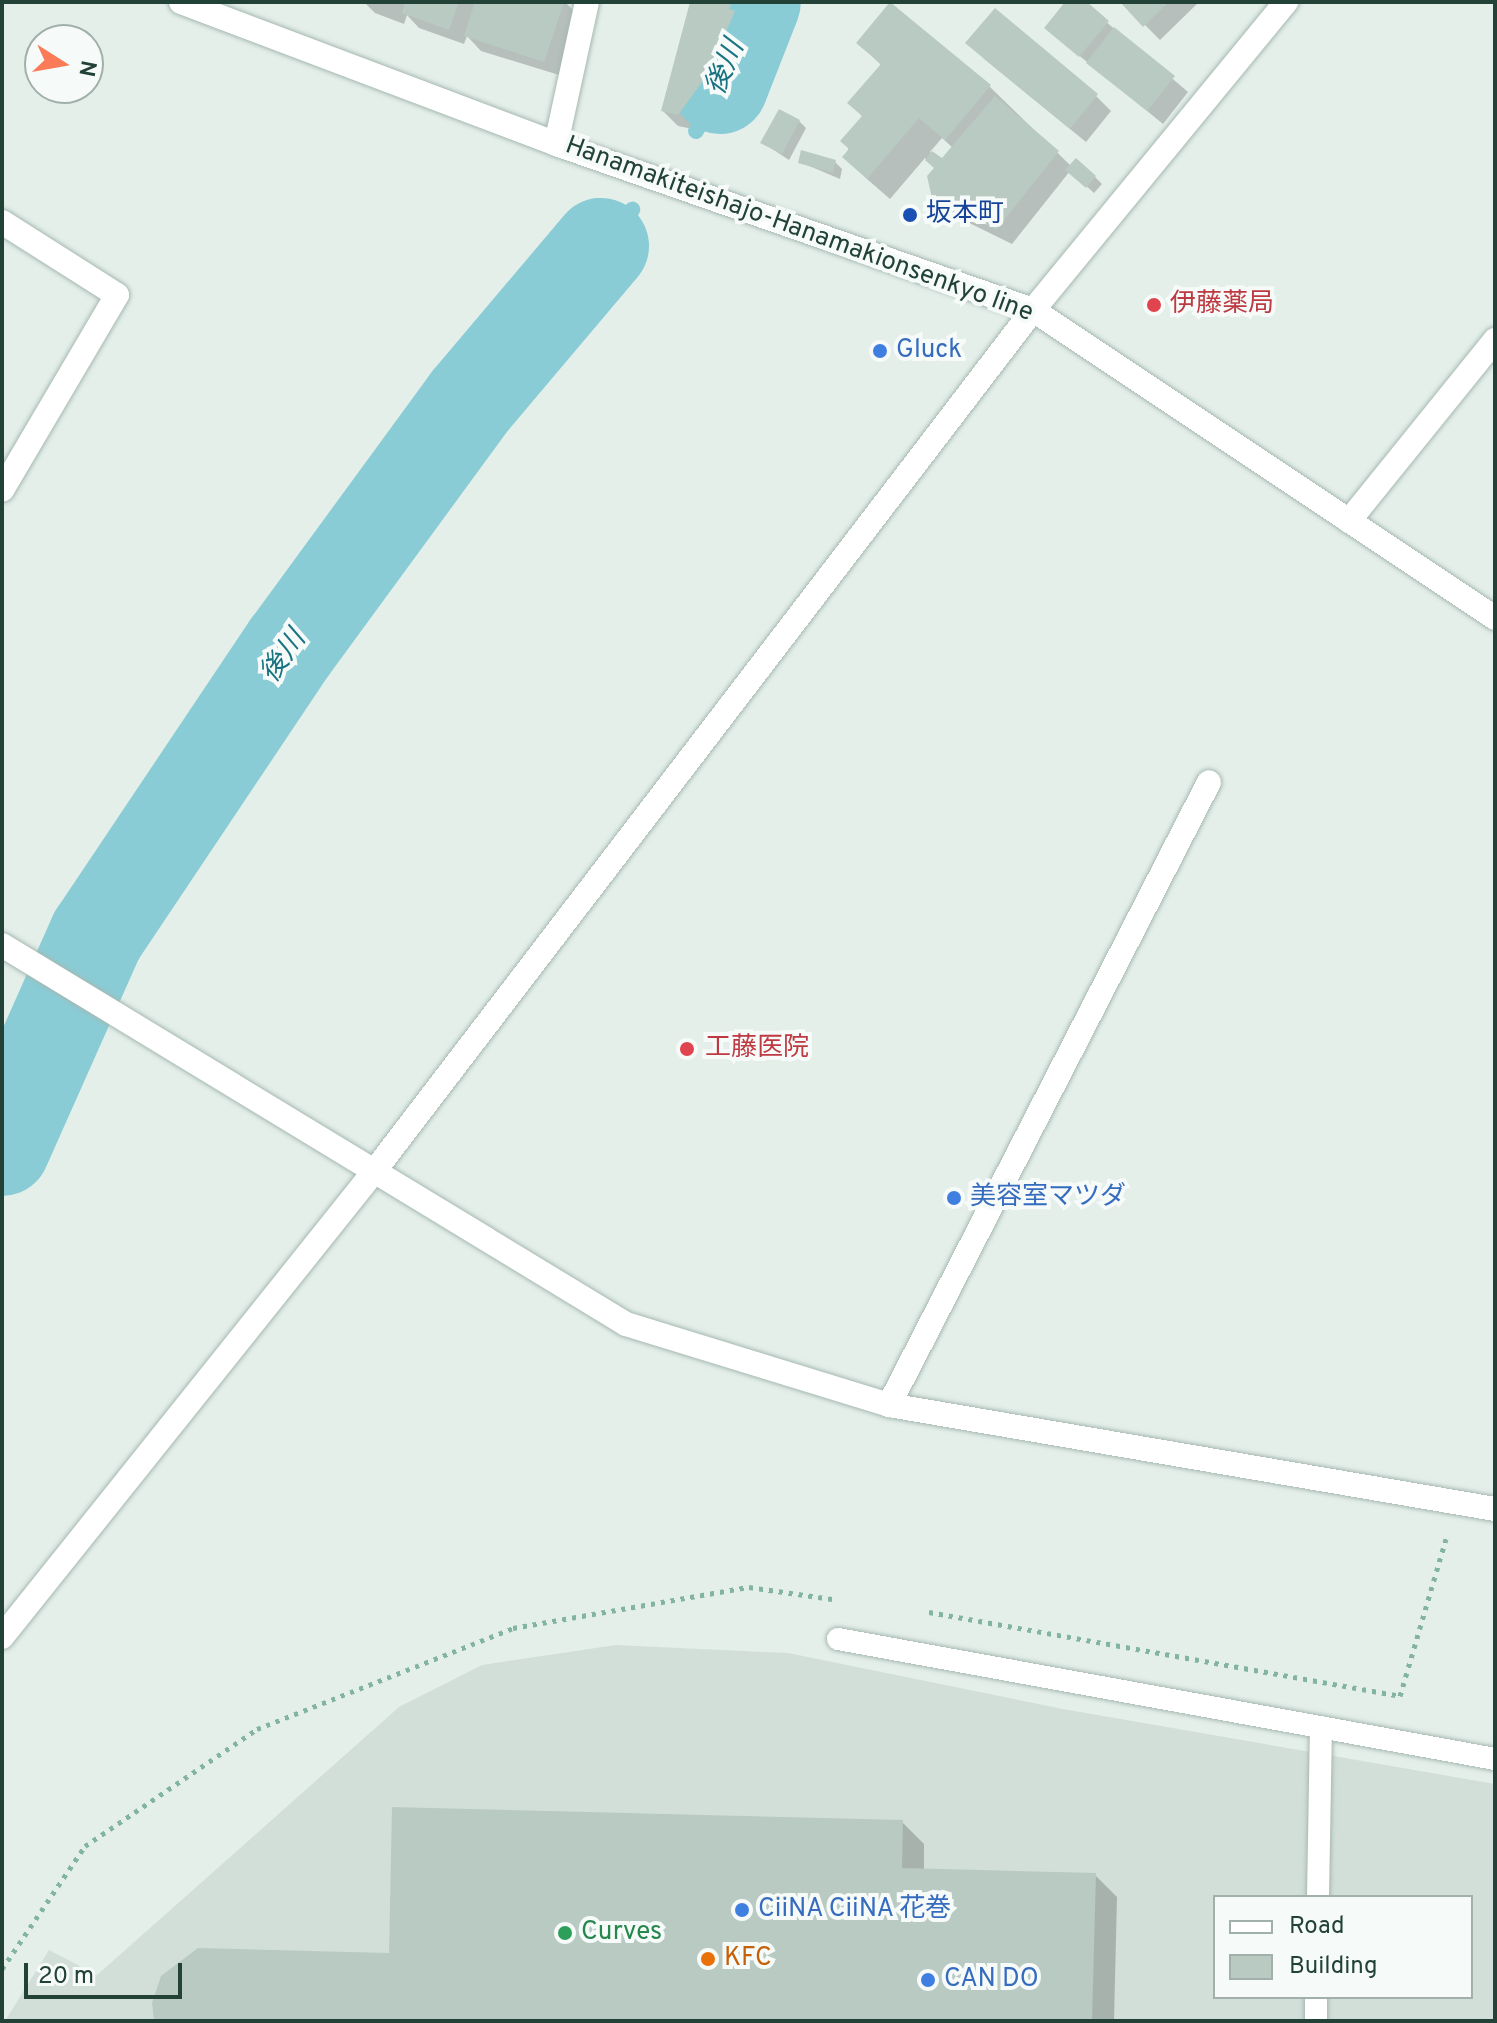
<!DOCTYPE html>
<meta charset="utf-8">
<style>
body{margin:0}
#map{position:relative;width:1497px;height:2023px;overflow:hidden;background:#e4efea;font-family:Overpass,"Noto Sans JP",sans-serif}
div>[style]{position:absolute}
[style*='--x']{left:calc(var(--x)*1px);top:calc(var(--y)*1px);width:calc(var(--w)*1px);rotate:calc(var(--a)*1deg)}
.built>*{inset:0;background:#d2dfd9}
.shadow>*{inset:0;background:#0003}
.stream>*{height:16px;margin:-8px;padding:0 8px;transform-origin:8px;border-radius:8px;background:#8accd6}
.river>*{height:96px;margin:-48px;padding:0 48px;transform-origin:48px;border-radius:48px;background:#8accd6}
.building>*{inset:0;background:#b9cac3}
.path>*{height:5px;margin-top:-2.5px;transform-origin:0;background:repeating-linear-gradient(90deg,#83b4a3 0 4px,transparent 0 10px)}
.roads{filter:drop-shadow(0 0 2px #a6b8b1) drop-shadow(0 0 2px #a6b8b1)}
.lane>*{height:22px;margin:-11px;padding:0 11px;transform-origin:11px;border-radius:11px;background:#fff}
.street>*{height:24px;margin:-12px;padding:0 12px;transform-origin:12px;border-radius:12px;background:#fff}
.secondary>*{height:24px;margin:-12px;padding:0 12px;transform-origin:12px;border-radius:12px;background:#fff}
.dots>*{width:22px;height:22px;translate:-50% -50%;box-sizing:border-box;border:4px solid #f6faf8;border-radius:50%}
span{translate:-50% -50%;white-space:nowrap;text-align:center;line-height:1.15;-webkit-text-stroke:8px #f6faf8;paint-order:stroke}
.transit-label{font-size:26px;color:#164399}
.left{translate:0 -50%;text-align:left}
.street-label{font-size:26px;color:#224238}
.health-label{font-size:26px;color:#be3a42}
.shop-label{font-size:26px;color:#366cbe}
.leisure-label{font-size:26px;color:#27864d}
.food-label{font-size:26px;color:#c56008}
.water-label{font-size:28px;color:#187382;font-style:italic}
.frame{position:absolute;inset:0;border:4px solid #224238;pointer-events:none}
.legend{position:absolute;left:1213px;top:1895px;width:260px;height:104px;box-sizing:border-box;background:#f6faf8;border:2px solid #a1b0ab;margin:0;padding:10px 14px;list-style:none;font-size:24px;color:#224238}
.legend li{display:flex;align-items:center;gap:16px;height:40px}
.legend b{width:40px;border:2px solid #a1b0ab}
.north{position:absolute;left:24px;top:24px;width:80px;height:80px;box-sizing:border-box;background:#f6faf8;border:2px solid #a1b0ab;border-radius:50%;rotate:101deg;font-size:22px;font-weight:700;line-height:32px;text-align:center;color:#224238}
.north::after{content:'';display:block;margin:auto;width:28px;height:36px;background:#f97b58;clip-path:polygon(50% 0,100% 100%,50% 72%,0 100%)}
.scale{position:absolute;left:24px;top:1963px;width:158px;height:36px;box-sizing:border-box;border:4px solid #224238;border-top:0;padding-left:10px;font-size:24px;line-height:28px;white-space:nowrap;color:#224238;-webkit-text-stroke:6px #f6faf8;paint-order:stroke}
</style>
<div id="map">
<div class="built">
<div style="clip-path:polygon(evenodd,616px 1645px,788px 1653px,1063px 1709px,1495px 1784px,1495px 2021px,5px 2021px,49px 1950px,97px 1975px,399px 1707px,482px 1665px,616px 1645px,1215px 1897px,1471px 1897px,1471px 1997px,1215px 1997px,1215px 1897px)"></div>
</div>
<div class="shadow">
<div style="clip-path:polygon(364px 2px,565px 2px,579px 16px,559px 75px,481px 51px,467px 36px,464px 44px,419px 28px,407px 15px,404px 24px,375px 13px)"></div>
<div style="clip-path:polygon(692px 2px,752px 2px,744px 23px,749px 28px,721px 90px,693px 129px,678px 126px,663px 111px)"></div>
<div style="clip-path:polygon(1068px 2px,1083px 2px,1188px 92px,1163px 124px,1054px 35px)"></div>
<div style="clip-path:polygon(1122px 2px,1199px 2px,1160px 40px)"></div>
<div style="clip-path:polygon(evenodd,891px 3px,990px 87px,1071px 166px,1076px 161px,1095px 177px,1102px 184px,1094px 193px,1070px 171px,1012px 244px,949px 213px,933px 197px,936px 168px,925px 158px,890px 199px,867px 179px,845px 157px,882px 66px,859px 43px,891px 3px,942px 138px,953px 148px,942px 161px,930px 152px,942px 138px)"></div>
<div style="clip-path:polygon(983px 58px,1096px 96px,1111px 111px,1086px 142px)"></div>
<div style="clip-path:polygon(799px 121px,806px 128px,789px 160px,763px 143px)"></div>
<div style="clip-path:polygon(800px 162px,835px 162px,842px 169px,840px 179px)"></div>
<div style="clip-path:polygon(902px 1822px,924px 1844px,924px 1870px,1095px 1875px,1117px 1897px,1114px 2021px,158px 2021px,162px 1977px,199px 1950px,391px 1955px)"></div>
</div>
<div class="stream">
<div style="--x:696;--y:131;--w:51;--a:-61.9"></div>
<div style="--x:601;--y:246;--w:48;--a:-49.3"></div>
</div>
<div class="river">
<div style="--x:720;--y:86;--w:90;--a:-68.6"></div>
<div style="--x:2;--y:1148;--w:233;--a:-66"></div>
<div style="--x:97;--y:935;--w:347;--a:-56.2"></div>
<div style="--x:290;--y:647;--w:305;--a:-53.8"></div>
<div style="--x:470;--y:401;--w:203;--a:-49.8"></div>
</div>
<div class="building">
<div style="clip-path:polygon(405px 2px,459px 2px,449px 30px,402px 13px)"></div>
<div style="clip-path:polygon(475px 2px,564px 2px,544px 62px,464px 36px)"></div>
<div style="clip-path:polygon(690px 2px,732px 2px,729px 9px,735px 11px,707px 75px,678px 115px,661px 111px)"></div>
<div style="clip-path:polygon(890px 2px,991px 85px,945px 140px,919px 118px,867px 179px,842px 157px,849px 149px,840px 141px,862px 116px,847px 103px,881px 64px,856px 43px)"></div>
<div style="clip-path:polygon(1065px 2px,1087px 2px,1109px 21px,1079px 57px,1044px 28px)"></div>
<div style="clip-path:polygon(1120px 2px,1169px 2px,1143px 27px)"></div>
<div style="clip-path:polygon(995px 8px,1098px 94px,1070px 129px,965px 43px)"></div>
<div style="clip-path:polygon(1114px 27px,1175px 76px,1147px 111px,1086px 63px)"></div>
<div style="clip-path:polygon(995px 96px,1059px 151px,996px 230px,932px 198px,927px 176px,934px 168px,925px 160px,932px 151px,942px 158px)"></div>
<div style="clip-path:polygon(779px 109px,800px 120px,782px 154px,760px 143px)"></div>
<div style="clip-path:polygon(801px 150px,836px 160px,833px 173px,798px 163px)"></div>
<div style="clip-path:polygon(1076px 158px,1096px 176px,1086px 188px,1065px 170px)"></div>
<div style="clip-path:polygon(392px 1807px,903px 1820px,902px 1868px,1096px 1873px,1092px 2021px,154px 2021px,152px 2003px,161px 1976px,198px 1948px,389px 1953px)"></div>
</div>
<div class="path">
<div style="--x:929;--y:1612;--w:478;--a:10.1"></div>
<div style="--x:1400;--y:1696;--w:164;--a:-73.7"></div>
<div style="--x:2;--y:1969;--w:148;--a:-56"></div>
<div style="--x:85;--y:1846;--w:208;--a:-34.2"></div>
<div style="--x:257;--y:1729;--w:275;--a:-21.5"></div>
<div style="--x:513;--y:1628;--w:240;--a:-9.9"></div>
<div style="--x:749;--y:1587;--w:84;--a:8.2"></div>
</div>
<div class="roads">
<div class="lane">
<div style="--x:838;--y:1639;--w:668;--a:10.35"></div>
<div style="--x:1318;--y:1897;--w:170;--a:-89"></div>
<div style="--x:1316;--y:2021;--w:24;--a:-90"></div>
</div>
<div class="street">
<div style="--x:556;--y:144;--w:145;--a:-77.7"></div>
<div style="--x:2;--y:222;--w:136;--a:32.4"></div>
<div style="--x:117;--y:295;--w:226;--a:120.5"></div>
<div style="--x:1349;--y:521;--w:233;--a:-51.1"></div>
<div style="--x:2;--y:945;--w:730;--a:31.27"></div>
<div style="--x:626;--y:1324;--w:275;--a:17.1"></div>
<div style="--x:889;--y:1405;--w:615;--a:9.74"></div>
<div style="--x:889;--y:1405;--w:700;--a:-62.81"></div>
<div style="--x:2;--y:1637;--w:599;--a:-51.37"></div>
<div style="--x:376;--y:1169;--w:1081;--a:-52.59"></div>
<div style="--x:1033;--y:310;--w:399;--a:-50.6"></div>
</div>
<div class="secondary">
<div style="--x:181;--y:2;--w:401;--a:20.7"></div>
<div style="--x:556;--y:144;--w:505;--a:19.19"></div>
<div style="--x:1033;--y:310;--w:555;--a:33.69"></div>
</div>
</div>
<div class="dots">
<div style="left:910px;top:215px;background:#1a4fb4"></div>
<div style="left:1154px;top:305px;background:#e0444e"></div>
<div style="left:880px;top:351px;background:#3f7fe0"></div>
<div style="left:687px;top:1049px;background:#e0444e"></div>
<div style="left:954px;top:1198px;background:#3f7fe0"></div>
<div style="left:742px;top:1910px;background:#3f7fe0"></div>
<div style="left:565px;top:1933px;background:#2e9e5b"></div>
<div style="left:708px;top:1959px;background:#e8710a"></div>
<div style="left:928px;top:1980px;background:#3f7fe0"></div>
</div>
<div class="transit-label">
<span class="left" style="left:926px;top:215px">坂本町</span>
</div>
<div class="street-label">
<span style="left:799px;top:230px;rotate:20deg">Hanamakiteishajo-Hanamakionsenkyo line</span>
</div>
<div class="health-label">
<span class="left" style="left:1170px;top:305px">伊藤薬局</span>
<span class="left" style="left:705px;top:1049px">工藤医院</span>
</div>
<div class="shop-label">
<span class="left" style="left:896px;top:351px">Gluck</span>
<span class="left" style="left:970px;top:1198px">美容室マツダ</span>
<span class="left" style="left:758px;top:1910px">CiiNA CiiNA 花巻</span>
<span class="left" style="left:944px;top:1980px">CAN DO</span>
</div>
<div class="leisure-label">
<span class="left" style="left:581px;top:1933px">Curves</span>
</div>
<div class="food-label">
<span class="left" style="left:724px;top:1959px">KFC</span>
</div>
<div class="water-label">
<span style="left:726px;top:68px;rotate:-67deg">後川</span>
<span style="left:284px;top:657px;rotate:-55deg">後川</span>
</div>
<div class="frame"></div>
<ul class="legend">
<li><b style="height:10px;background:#fff"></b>Road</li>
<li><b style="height:22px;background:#b9cac3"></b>Building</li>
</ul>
<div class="north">N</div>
<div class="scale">20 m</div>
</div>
